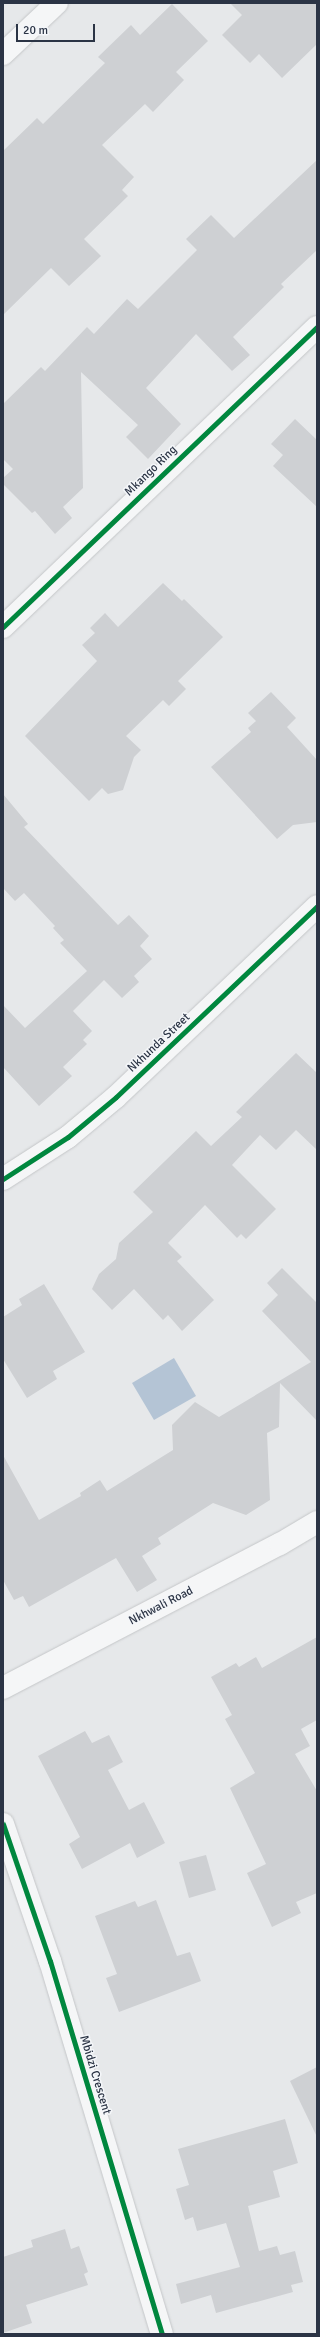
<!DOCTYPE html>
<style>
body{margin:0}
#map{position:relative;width:320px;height:2337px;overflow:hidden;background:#e6e8ea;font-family:Signika,sans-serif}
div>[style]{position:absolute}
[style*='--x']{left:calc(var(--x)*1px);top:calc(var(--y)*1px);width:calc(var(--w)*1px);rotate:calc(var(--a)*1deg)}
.water>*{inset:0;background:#b4c4d5}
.building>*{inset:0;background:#ced0d3}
.roads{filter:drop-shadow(0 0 1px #c4c6c8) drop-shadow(0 0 1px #c4c6c8)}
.minor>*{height:22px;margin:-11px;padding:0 11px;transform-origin:11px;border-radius:11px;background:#f5f6f7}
.cycleway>*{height:5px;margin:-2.5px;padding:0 2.5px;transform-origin:2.5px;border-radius:2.5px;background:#00873e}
span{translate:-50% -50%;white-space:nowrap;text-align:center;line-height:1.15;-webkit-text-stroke:3px #f4f6f9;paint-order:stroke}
.street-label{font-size:12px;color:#2b3445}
.frame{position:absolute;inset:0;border:4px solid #2b3445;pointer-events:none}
.scale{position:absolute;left:16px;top:24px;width:79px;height:18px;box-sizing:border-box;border:2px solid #2b3445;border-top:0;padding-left:5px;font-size:12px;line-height:14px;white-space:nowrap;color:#2b3445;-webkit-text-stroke:3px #f4f6f9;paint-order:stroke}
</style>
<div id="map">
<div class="water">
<div style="clip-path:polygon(174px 1358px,196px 1396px,154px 1420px,132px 1383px)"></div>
</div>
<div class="building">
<div style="clip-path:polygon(230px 3px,317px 3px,317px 44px,282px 78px,259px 54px,250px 63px,222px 35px,242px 15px)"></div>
<div style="clip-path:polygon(172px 4px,208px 41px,176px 72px,184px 80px,153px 112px,145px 104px,102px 145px,134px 177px,122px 190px,128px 196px,84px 239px,101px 256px,69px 286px,51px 268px,3px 315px,3px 151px,37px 118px,43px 124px,105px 63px,98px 57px,131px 25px,140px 35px)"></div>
<div style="clip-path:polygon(317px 160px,317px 250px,281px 284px,284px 287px,233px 337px,250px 355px,232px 371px,196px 334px,146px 388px,181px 424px,148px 459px,126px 437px,138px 425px,81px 372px,83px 488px,63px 507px,72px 518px,55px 534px,35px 511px,32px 513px,3px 484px,3px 478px,13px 469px,3px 459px,3px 404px,41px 367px,45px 371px,87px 327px,94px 334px,127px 299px,138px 309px,197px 250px,186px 239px,211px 215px,234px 238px)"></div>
<div style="clip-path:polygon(295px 419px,317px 440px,317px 507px,273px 466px,283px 455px,271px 444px)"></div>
<div style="clip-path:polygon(163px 583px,182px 601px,184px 599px,223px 637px,178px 681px,186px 689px,169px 706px,163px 700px,126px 736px,141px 750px,134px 757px,123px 790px,108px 794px,102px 788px,89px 801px,25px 736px,97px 661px,82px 645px,95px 633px,90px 628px,105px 613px,118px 627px)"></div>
<div style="clip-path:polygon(271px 692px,296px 718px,287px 727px,317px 760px,317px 822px,293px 825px,277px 839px,211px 767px,251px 732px,248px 728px,256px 721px,248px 713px)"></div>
<div style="clip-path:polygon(3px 794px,28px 824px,24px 827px,118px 925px,129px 915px,149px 936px,140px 946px,152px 959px,134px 976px,139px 982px,122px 998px,104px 980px,73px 1011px,92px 1031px,83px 1040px,87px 1044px,63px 1067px,72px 1076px,39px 1106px,3px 1067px,3px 1005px,25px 1028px,87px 971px,60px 943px,64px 940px,53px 928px,55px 926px,24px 893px,15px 901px,3px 888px)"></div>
<div style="clip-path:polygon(296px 1053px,317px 1073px,317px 1150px,296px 1130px,276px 1150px,260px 1135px,232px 1165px,276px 1209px,246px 1239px,241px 1234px,237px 1238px,205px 1205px,168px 1243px,182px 1257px,177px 1261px,214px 1300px,182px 1331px,168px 1315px,163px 1320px,134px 1289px,112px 1310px,92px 1289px,99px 1274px,116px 1259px,119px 1243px,153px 1212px,133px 1192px,196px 1131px,211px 1146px,242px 1117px,236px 1112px)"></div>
<div style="clip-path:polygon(282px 1268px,317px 1303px,317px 1421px,280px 1383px,279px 1427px,267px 1433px,270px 1500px,246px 1515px,213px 1503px,158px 1538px,161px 1544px,142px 1556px,157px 1580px,137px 1592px,116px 1558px,29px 1607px,23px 1596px,14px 1600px,3px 1580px,3px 1455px,39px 1520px,81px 1496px,80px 1493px,100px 1480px,107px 1491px,173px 1450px,172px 1425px,195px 1402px,219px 1417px,311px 1362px,262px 1311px,278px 1295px,267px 1283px)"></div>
<div style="clip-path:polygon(44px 1284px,85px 1352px,53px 1371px,57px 1379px,27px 1398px,3px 1359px,3px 1317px,22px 1305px,19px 1299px)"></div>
<div style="clip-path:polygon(317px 1637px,317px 1720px,301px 1729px,310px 1746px,295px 1754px,317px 1791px,317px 1893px,296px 1902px,301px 1913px,272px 1927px,247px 1873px,266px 1864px,230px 1788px,255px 1773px,225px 1719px,232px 1715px,211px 1677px,236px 1663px,239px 1667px,256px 1657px,262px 1668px)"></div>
<div style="clip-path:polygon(85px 1731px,92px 1743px,109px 1735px,123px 1762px,108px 1770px,129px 1810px,144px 1802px,165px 1843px,137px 1858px,130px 1843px,82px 1869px,69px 1844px,80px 1837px,38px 1756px)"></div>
<div style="clip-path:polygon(206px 1855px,216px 1890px,189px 1898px,179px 1862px)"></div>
<div style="clip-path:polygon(156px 1900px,177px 1956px,190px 1952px,201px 1981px,119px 2012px,106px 1978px,117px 1974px,95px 1916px,135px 1901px,138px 1907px)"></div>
<div style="clip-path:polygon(317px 2067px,317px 2137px,290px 2081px)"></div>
<div style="clip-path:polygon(285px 2119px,298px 2163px,273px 2171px,280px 2197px,248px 2206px,259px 2251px,277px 2246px,280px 2255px,295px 2251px,303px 2282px,291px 2285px,293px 2292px,216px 2313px,211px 2295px,181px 2304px,176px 2284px,240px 2267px,226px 2223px,197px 2231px,193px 2217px,185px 2220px,176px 2189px,189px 2185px,178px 2149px)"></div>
<div style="clip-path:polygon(65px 2229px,71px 2249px,79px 2246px,88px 2272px,84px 2274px,88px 2285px,26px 2305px,32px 2323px,3px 2333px,3px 2257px,33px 2247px,31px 2240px)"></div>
</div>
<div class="roads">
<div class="minor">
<div style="--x:3;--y:54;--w:74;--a:-43.4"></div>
<div style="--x:3;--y:627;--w:434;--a:-43.7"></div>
<div style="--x:3;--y:1179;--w:77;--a:-32.9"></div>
<div style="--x:68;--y:1137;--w:62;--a:-39.8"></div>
<div style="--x:116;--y:1097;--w:277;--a:-43.5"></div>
<div style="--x:3;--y:1688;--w:312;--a:-27.5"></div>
<div style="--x:280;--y:1544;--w:43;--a:-30.7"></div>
<div style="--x:3;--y:1824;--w:145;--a:71.1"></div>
<div style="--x:50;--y:1961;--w:389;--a:73.3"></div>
</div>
</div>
<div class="cycleway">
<div style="--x:3;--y:627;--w:434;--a:-43.7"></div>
<div style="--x:3;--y:1179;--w:77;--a:-32.9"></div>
<div style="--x:68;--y:1137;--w:62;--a:-39.8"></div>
<div style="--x:116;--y:1097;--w:277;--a:-43.5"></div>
<div style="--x:3;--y:1824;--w:145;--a:71.1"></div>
<div style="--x:50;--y:1961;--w:389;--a:73.3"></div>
</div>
<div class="street-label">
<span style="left:151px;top:471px;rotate:-44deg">Mkango Ring</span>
<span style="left:159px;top:1043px;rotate:-43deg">Nkhunda Street</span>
<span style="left:161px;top:1606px;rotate:-27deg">Nkhwali Road</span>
<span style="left:95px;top:2075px;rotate:73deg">Mbidzi Crescent</span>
</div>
<div class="frame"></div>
<div class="scale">20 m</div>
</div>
